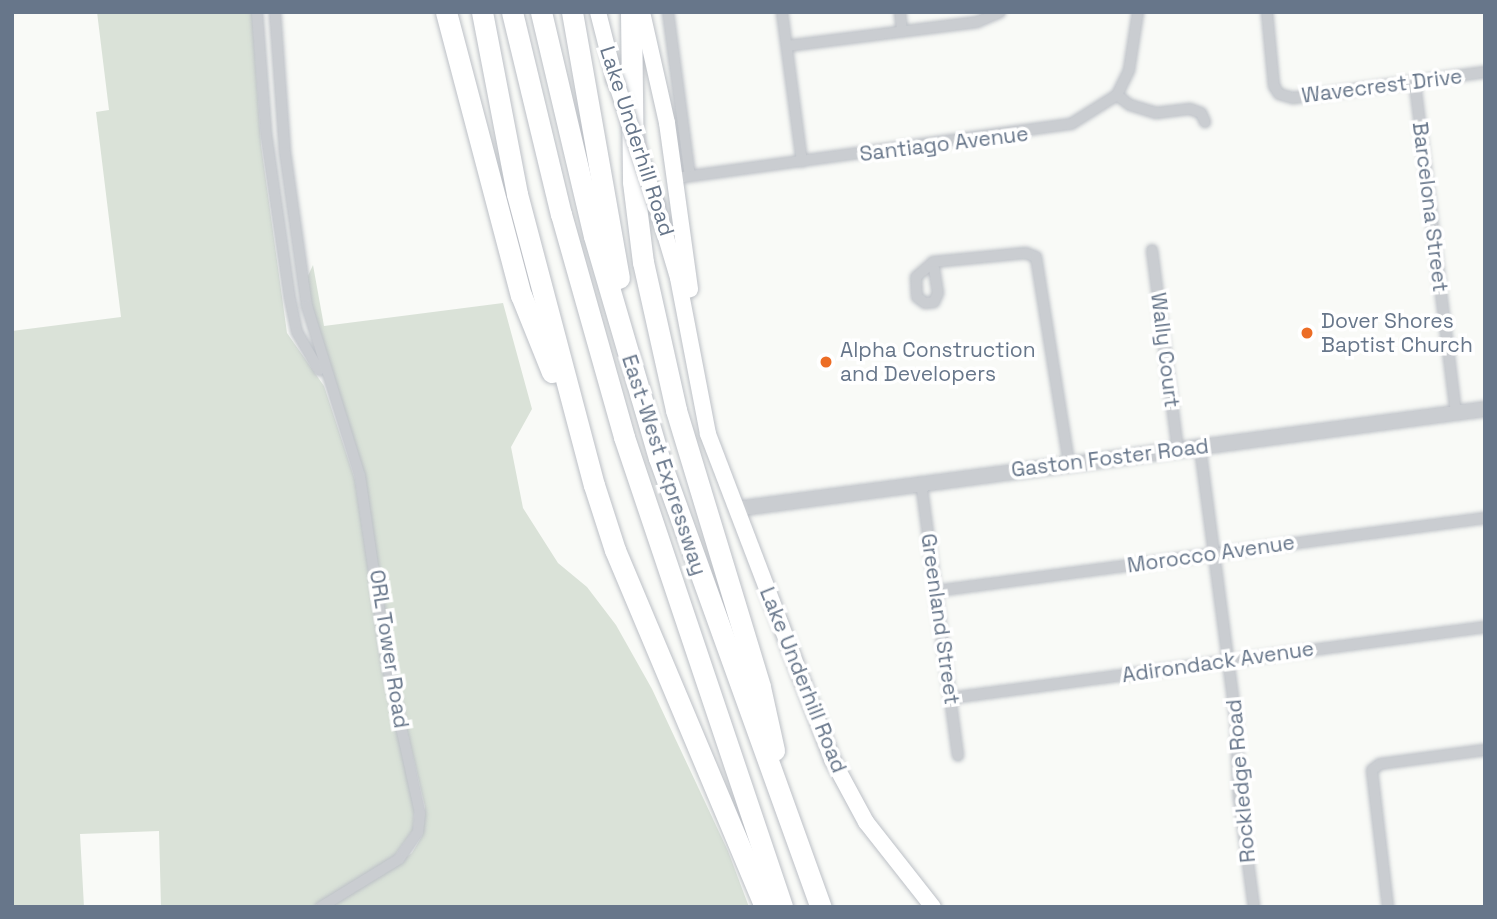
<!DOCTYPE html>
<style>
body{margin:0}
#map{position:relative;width:1497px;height:919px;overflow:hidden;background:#f9faf7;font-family:"Space Grotesk",sans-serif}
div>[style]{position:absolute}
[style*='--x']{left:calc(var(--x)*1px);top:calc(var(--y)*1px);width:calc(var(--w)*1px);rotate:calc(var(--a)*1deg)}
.green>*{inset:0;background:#dae2d8}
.roads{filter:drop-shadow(0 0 2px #bcc0c6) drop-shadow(0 0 2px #bcc0c6)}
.minor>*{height:10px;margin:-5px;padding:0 5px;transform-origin:5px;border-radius:5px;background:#cacdd1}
.tertiary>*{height:14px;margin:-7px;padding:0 7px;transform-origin:7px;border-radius:7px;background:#cacdd1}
.secondary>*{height:16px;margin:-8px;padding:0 8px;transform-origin:8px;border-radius:8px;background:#fff}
.motorway>*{height:21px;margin:-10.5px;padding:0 10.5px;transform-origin:10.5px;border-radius:10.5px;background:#fff}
.bridges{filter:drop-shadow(0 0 2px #bcc0c6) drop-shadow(0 0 2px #bcc0c6)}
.secondary-bridge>*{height:16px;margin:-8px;padding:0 8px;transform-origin:8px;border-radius:8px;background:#fff}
.dots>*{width:19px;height:19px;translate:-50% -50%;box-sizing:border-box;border:4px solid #fff;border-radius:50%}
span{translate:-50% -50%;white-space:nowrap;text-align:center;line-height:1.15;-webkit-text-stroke:7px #fff;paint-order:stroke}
.street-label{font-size:21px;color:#67768a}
.poi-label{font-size:21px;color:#67768a}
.left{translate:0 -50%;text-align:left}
.frame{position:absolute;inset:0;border:14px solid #67768a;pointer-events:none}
</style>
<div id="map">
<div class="green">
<div style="clip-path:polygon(97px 12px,252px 12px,261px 145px,287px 333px,324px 386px,355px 480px,385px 679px,415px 799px,413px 830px,392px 859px,312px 907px,161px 907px,159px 831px,80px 834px,84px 907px,12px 907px,12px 331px,121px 317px,96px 112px,109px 110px)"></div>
<div style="clip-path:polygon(313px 265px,324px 326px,503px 303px,532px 409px,511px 447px,523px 508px,558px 563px,587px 587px,616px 625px,652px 689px,728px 851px,749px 907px,331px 907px,412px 853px,422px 836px,425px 807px,393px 671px,364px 474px,317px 332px,307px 278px)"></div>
</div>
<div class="roads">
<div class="minor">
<div style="--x:257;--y:12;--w:121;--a:85.7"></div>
<div style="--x:266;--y:133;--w:168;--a:81.8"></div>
<div style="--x:290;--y:299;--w:34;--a:78"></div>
<div style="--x:297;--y:332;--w:44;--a:59.9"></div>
<div style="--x:275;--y:12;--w:140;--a:85.9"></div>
<div style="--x:285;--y:152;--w:156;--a:81.9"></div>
<div style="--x:307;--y:306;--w:178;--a:72.7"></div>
<div style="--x:360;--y:476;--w:194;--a:81.7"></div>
<div style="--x:388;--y:668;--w:149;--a:77.6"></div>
<div style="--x:420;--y:814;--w:18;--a:96"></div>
<div style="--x:418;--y:832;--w:33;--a:125"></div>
<div style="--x:399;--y:859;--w:92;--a:148.4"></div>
<div style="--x:668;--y:12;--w:165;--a:82.4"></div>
<div style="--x:782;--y:12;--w:151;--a:82.4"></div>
<div style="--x:900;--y:12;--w:19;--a:84"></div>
<div style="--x:1267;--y:12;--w:74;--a:84.6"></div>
<div style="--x:1274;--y:86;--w:9;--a:58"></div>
<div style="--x:1279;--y:94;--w:15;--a:16"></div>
<div style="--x:1293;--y:98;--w:194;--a:-7.7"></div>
<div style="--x:787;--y:46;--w:192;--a:-7.2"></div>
<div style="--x:977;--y:22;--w:25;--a:-23"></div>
<div style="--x:1415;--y:84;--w:332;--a:82.9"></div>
<div style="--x:1117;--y:95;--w:16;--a:38"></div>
<div style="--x:1130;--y:105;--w:27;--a:17"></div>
<div style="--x:1156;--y:113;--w:34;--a:-7"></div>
<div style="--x:1190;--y:109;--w:12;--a:20"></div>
<div style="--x:1201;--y:113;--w:10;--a:66"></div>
<div style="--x:676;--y:178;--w:399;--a:-7.8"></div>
<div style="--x:1071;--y:124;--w:54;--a:-32.2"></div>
<div style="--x:1117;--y:95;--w:28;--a:-64"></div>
<div style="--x:1129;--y:70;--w:59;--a:-81.2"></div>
<div style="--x:1152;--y:250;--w:202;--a:82.6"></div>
<div style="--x:933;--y:262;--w:31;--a:81"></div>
<div style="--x:938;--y:293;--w:10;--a:114"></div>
<div style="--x:934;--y:302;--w:9;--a:174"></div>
<div style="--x:925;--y:303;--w:10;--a:-143"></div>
<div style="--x:917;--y:297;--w:20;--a:-93"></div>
<div style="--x:916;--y:277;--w:23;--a:-41"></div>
<div style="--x:933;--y:262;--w:93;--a:-5.5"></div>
<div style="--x:1026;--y:253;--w:11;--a:22"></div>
<div style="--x:1036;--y:257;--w:210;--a:80.9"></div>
<div style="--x:1200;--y:447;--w:275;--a:82.5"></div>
<div style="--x:1236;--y:720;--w:75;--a:87.7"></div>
<div style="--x:1239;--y:795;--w:113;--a:82.4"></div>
<div style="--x:921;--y:482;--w:276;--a:82.3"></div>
<div style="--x:936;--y:591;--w:554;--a:-7.57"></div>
<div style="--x:951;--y:698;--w:539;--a:-7.57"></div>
<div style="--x:1388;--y:907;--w:138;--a:-96.7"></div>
<div style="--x:1372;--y:770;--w:10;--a:-37"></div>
<div style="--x:1380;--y:764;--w:106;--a:-7.6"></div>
</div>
<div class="tertiary">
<div style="--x:736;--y:509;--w:756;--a:-7.6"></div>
</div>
<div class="secondary">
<div style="--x:598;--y:12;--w:69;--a:75.8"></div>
<div style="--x:642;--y:12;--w:114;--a:77.3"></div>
<div style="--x:667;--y:123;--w:168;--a:82.1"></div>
<div style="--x:656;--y:204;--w:77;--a:73.4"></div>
<div style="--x:678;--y:278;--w:159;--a:79.1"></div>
<div style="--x:708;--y:434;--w:348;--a:69.1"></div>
<div style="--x:832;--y:759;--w:72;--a:61.6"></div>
<div style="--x:866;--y:822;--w:108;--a:51.8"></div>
</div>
<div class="motorway">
<div style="--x:446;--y:12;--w:293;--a:75.2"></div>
<div style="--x:521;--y:295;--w:83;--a:68.1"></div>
<div style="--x:482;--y:12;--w:185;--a:79.1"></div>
<div style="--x:517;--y:194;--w:301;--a:75.2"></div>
<div style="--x:594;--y:485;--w:68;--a:72.1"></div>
<div style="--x:615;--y:550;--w:387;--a:67.2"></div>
<div style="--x:512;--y:12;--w:208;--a:76.4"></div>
<div style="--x:561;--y:214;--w:232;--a:74.2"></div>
<div style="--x:624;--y:437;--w:496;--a:71.4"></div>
<div style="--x:541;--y:12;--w:230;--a:76.7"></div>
<div style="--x:594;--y:236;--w:231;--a:73.7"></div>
<div style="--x:659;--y:458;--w:477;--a:70.2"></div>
<div style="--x:572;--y:12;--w:270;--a:80"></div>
<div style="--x:631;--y:12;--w:170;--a:89.3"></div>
<div style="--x:633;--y:182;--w:81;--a:82.9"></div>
<div style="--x:643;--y:262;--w:152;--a:77.4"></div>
<div style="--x:676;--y:410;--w:289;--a:73.1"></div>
<div style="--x:760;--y:687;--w:65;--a:77.5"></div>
</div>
</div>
<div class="bridges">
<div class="secondary-bridge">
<div style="--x:615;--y:79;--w:132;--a:71.8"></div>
</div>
</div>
<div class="dots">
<div style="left:1307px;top:333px;background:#ec6d25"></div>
<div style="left:826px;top:362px;background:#ec6d25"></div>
</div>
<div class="street-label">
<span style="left:1382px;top:86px;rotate:-7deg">Wavecrest Drive</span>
<span style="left:637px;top:141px;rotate:72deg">Lake Underhill Road</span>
<span style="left:944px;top:144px;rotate:-7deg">Santiago Avenue</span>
<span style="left:1430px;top:207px;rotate:83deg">Barcelona Street</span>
<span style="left:1165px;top:350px;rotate:83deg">Wally Court</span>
<span style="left:1110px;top:458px;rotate:-7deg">Gaston Foster Road</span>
<span style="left:664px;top:465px;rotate:72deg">East-West Expressway</span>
<span style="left:1211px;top:554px;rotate:-8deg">Morocco Avenue</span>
<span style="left:940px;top:619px;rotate:82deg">Greenland Street</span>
<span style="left:389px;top:649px;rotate:81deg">ORL Tower Road</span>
<span style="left:1218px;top:662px;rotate:-8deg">Adirondack Avenue</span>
<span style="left:803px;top:680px;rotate:68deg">Lake Underhill Road</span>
<span style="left:1241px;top:781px;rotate:-95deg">Rockledge Road</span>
</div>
<div class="poi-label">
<span class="left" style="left:1321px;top:333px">Dover Shores<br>Baptist Church</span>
<span class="left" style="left:840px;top:362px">Alpha Construction<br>and Developers</span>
</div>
<div class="frame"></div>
</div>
